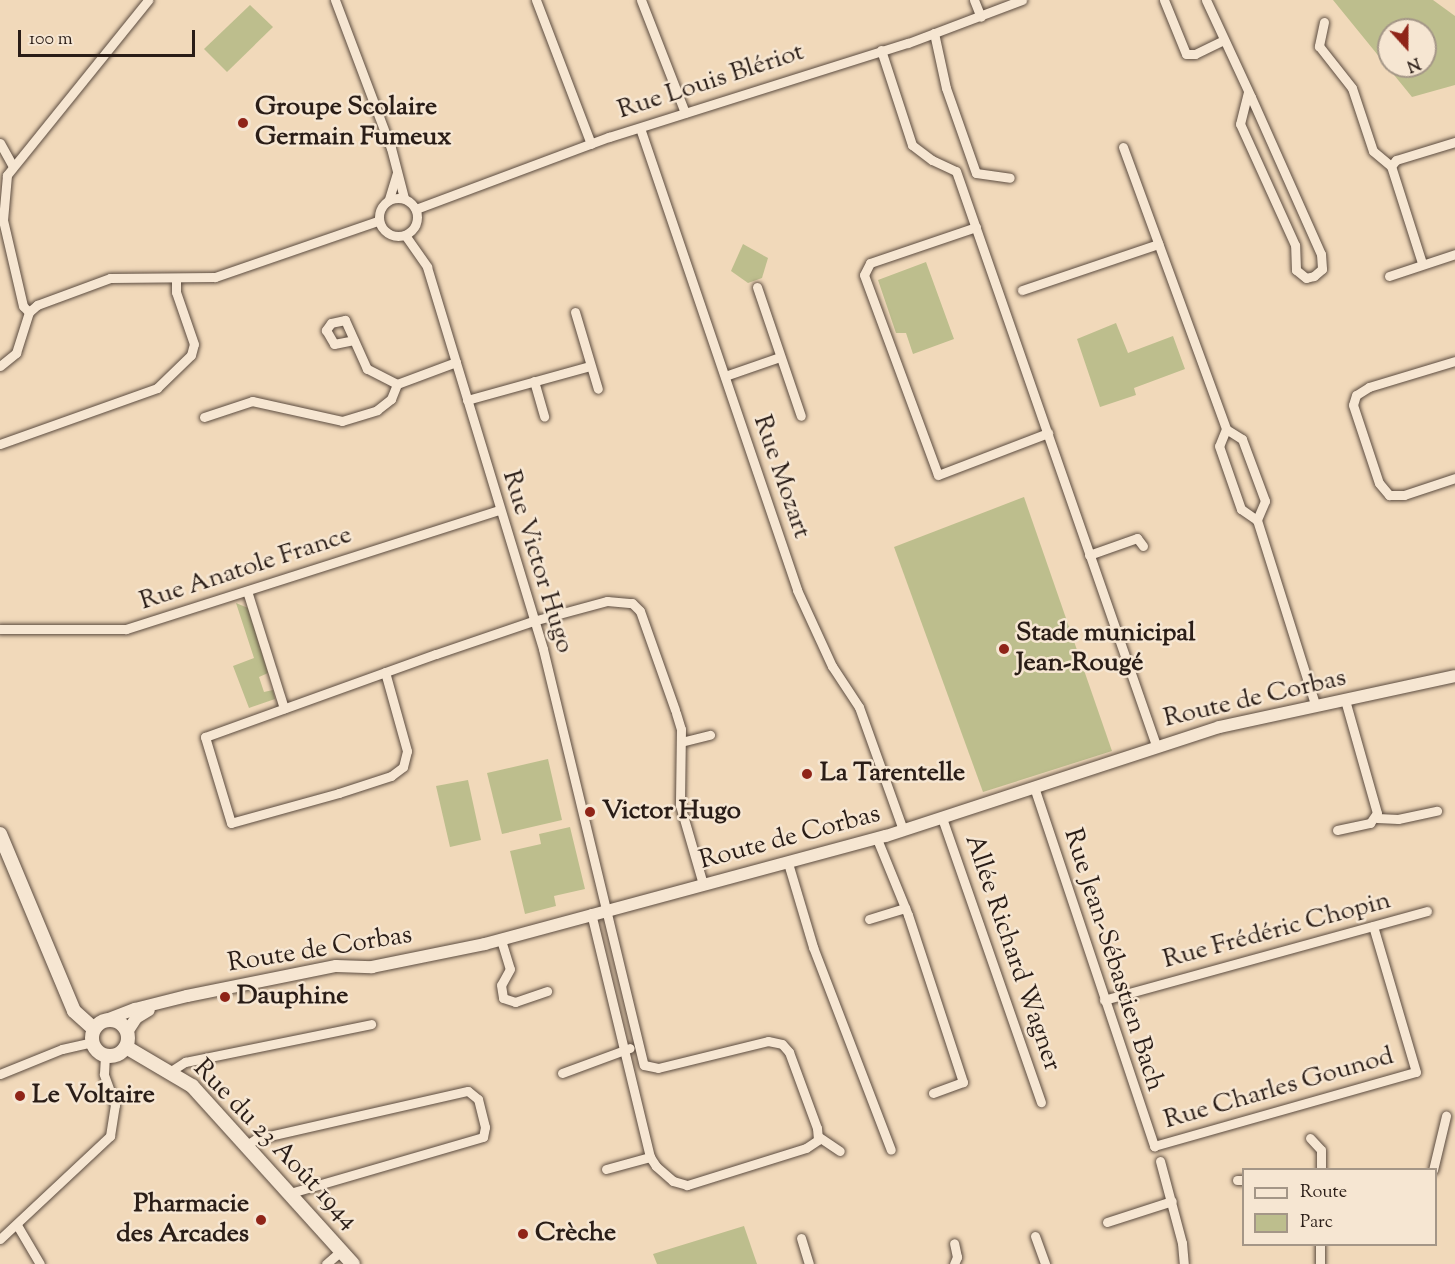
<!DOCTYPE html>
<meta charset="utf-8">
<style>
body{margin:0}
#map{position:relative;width:1455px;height:1264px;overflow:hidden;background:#f1d9ba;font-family:"Sorts Mill Goudy",serif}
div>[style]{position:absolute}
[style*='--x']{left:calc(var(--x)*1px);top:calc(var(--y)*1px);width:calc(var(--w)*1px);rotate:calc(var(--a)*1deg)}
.green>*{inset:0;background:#bdbe8d}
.roads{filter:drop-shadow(0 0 2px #5c4c40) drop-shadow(0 0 2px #5c4c40)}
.minor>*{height:9px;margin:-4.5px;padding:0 4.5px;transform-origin:4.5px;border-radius:4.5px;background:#f6e6d2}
.minor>.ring{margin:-4.5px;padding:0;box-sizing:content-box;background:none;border:9px solid #f6e6d2;border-radius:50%}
.tertiary>*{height:12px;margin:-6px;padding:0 6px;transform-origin:6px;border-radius:6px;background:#f6e6d2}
.secondary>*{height:14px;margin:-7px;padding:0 7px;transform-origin:7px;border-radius:7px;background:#f6e6d2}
.secondary>.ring{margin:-7px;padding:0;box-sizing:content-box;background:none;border:14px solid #f6e6d2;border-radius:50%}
.dots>*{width:16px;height:16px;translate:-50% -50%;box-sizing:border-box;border:3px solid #f6e6d2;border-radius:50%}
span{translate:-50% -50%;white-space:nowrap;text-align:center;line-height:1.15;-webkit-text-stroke:5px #f6e6d2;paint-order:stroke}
.street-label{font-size:26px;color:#2a1d17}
.poi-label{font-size:26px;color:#2a1d17;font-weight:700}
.left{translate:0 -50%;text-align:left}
.right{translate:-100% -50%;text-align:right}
.legend{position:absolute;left:1242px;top:1168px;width:195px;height:78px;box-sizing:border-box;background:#f6e6d2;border:2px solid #a49687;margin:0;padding:8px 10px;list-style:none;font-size:18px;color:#2a1d17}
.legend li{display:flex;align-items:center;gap:12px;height:30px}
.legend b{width:30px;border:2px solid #a49687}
.north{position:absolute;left:1377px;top:18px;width:60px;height:60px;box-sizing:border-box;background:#f6e6d2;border:2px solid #a49687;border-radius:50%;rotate:159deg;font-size:16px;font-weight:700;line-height:24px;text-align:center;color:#2a1d17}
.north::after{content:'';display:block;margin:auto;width:21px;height:27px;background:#8f2418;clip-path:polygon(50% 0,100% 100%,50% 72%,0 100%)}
.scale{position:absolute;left:18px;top:30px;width:177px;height:27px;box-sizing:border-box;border:3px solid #2a1d17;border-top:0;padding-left:8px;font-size:18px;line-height:21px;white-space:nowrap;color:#2a1d17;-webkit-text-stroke:4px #f6e6d2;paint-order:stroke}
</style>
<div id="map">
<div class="green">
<div style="clip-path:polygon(evenodd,1333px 0,1433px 0,1455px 16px,1455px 85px,1412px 97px,1333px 0,1389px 30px,1425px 30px,1425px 66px,1389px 66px,1389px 30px)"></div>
<div style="clip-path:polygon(250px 5px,273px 27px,227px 72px,204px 49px)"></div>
<div style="clip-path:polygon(743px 244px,768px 258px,762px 278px,748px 283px,731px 271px)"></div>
<div style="clip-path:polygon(926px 262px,954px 339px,913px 354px,906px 333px,896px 333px,878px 280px)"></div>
<div style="clip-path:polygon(1116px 323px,1128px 353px,1173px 336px,1185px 369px,1134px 388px,1136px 395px,1100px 407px,1077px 339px)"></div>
<div style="clip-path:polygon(1024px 497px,1112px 751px,983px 792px,894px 547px)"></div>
<div style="clip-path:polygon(236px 603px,248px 608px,268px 673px,259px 677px,264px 692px,273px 690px,275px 699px,249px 708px,233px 666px,254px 658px)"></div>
<div style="clip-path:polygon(548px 759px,562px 820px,502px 834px,487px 773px)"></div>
<div style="clip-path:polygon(468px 780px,481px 840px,450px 847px,436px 786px)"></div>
<div style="clip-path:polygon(570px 827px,585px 889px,554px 896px,556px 906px,525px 914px,510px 851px,541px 844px,539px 834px)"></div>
<div style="clip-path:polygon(744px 1226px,757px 1264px,657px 1264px,653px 1254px)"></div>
</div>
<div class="roads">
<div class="minor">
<div style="--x:335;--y:0;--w:158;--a:69.3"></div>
<div style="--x:391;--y:148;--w:52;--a:75.4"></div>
<div style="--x:536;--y:0;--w:154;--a:69.1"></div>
<div style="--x:641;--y:0;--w:121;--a:68.7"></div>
<div style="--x:974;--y:0;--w:18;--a:68"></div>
<div style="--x:1164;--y:0;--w:58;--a:67.8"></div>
<div style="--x:1186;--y:54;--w:9;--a:0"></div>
<div style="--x:1195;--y:54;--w:32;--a:-26"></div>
<div style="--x:1206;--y:0;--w:107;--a:65.1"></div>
<div style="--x:1251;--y:97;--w:172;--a:66"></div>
<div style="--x:1321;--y:254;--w:15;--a:86"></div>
<div style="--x:1322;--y:269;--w:11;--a:139"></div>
<div style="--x:1314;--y:276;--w:8;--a:166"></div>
<div style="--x:1306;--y:278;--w:13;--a:-141"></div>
<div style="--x:1296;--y:270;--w:25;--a:-92"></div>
<div style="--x:1295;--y:245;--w:133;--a:-114.4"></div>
<div style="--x:1240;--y:124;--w:33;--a:-76"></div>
<div style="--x:1324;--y:22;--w:25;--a:102"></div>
<div style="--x:1319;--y:46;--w:53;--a:51.8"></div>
<div style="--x:1352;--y:88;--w:66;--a:71.6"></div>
<div style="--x:1373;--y:151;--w:23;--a:40"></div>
<div style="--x:934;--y:33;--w:56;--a:77.7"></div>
<div style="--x:946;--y:88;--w:90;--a:70.6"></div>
<div style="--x:976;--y:173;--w:34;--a:8"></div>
<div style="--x:881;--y:50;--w:100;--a:71.9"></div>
<div style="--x:912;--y:145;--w:25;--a:37"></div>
<div style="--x:932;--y:160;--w:26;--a:25"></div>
<div style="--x:956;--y:171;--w:608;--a:70.79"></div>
<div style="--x:640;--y:128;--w:488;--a:71.2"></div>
<div style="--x:797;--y:590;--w:84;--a:65.3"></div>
<div style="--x:832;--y:666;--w:49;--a:56.6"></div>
<div style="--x:859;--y:707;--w:131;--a:70.3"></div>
<div style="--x:0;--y:143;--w:26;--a:61"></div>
<div style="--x:1123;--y:147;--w:300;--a:69.9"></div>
<div style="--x:1226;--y:429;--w:19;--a:32"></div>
<div style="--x:1242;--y:439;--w:66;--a:69.6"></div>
<div style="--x:1265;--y:501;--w:21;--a:113"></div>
<div style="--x:1257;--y:520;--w:193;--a:72.5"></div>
<div class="ring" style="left:379px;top:198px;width:29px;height:29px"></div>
<div style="--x:389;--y:199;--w:27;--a:-73"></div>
<div style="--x:416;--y:209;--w:206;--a:-20.5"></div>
<div style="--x:609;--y:137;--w:313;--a:-17.5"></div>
<div style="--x:908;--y:43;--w:122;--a:-20.7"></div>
<div style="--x:976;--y:227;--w:112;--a:161.2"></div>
<div style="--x:870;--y:263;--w:13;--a:117"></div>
<div style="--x:864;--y:275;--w:213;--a:69.7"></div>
<div style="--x:938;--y:475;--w:118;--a:-20.9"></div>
<div style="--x:405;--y:235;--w:39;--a:55"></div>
<div style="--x:427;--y:267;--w:399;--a:73.1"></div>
<div style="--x:543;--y:649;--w:428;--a:76.4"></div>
<div style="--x:644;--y:1065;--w:14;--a:12"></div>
<div style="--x:658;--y:1068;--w:113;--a:-13.8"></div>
<div style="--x:768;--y:1041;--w:14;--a:12"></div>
<div style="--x:782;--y:1044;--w:11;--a:49"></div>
<div style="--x:789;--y:1052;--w:81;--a:69.8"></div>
<div style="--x:817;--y:1128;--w:12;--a:85"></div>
<div style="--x:818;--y:1140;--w:14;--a:146"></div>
<div style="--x:806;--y:1148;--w:125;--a:162.7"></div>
<div style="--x:687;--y:1185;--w:15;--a:-164"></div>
<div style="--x:673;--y:1181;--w:23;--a:-139"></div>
<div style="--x:656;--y:1166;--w:11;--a:-124"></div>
<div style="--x:650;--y:1157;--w:251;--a:-103.6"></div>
<div style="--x:1422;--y:263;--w:102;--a:-107.7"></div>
<div style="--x:1391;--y:166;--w:8;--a:-50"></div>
<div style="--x:1396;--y:160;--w:62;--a:-17"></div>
<div style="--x:1389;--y:276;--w:70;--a:-18.4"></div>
<div style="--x:757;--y:287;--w:136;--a:71.2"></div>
<div style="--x:1022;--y:290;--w:144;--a:-18.7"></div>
<div style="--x:29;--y:312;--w:8;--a:-135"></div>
<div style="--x:23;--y:306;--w:88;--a:-103.1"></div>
<div style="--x:3;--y:220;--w:45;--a:-84.9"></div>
<div style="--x:7;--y:175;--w:225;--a:-51.1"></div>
<div style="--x:575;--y:312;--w:80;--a:73.4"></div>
<div style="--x:1455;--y:361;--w:90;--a:163.2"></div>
<div style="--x:1369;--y:387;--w:15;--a:148"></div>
<div style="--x:1356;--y:395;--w:10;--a:107"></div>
<div style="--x:1353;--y:405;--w:82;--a:71.6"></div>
<div style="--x:1379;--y:483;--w:16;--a:50"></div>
<div style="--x:1389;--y:495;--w:15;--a:0"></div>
<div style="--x:1404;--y:495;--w:54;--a:-18.4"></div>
<div style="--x:0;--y:366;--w:21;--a:-39"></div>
<div style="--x:16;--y:353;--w:43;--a:-72.4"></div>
<div style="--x:29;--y:312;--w:11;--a:-41"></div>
<div style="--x:37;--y:305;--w:78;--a:-20.3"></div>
<div style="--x:110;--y:278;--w:105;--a:-0.5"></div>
<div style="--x:215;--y:277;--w:172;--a:-19"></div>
<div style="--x:725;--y:376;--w:58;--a:-19.1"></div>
<div style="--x:534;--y:381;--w:37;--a:74"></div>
<div style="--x:397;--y:384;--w:63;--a:-20.4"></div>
<div style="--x:467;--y:400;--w:128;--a:-15.5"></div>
<div style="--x:204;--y:417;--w:51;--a:-18.4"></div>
<div style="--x:252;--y:401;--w:92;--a:12.5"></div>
<div style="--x:342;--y:421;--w:37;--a:-17"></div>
<div style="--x:377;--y:410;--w:18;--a:-38"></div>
<div style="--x:391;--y:399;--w:16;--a:-68"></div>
<div style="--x:397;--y:384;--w:34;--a:-153"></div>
<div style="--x:367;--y:369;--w:54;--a:-114.2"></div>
<div style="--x:345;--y:320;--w:14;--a:168"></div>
<div style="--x:331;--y:323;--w:9;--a:126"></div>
<div style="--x:326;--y:330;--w:16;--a:60"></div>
<div style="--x:334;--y:344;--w:20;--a:-11"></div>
<div style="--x:1226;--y:429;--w:18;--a:112"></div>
<div style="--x:1219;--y:446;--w:67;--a:70.8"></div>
<div style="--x:1241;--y:509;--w:19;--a:35"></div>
<div style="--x:0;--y:444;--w:167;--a:-19.6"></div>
<div style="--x:157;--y:388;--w:47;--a:-44.1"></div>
<div style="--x:191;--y:355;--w:11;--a:-75"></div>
<div style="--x:194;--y:344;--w:55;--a:-109.1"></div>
<div style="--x:176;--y:292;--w:13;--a:-90"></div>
<div style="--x:1089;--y:555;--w:51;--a:-19.5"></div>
<div style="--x:1137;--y:538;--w:10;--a:53"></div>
<div style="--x:247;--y:591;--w:123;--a:72.5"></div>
<div style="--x:0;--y:629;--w:126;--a:0"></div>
<div style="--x:126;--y:629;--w:391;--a:-17.7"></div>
<div style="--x:385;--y:672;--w:82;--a:74.4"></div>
<div style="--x:407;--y:751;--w:16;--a:104"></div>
<div style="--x:403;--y:767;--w:15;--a:143"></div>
<div style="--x:391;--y:776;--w:55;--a:161.9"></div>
<div style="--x:339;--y:793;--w:112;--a:164.5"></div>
<div style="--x:231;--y:823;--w:90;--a:-106.8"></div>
<div style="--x:205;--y:737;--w:245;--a:-19.8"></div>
<div style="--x:436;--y:654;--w:102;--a:-18.8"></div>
<div style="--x:533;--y:621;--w:77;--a:-15.1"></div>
<div style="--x:607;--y:601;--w:25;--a:5"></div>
<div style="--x:632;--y:603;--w:11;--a:45"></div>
<div style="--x:640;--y:611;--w:105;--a:70.5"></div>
<div style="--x:676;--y:713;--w:17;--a:73"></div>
<div style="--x:681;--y:729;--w:76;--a:90.8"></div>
<div style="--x:680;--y:805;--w:82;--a:73.8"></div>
<div style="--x:681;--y:742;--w:30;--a:-14"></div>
<div style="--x:1034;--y:787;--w:379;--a:71.5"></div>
<div style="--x:1154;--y:1146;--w:272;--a:-15.8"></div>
<div style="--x:1416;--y:1072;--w:152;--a:-106.4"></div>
<div style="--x:942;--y:818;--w:301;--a:70.8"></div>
<div style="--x:1377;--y:818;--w:21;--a:3"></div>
<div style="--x:1398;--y:819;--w:40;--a:-12"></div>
<div style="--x:1337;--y:830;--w:34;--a:-12"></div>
<div style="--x:1370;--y:823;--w:12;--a:-55"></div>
<div style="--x:1377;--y:813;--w:117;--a:-105.8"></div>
<div style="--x:877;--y:839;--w:82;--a:67.8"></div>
<div style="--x:908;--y:915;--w:176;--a:71.8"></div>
<div style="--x:963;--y:1082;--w:32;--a:160"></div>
<div style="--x:788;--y:863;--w:88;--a:73.4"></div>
<div style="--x:813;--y:947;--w:217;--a:69"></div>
<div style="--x:869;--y:919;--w:38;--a:-17"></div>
<div style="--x:501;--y:940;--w:30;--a:73"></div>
<div style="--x:510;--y:969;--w:18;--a:119"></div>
<div style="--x:501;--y:985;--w:13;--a:81"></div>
<div style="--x:503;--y:998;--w:13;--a:18"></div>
<div style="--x:515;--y:1002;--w:34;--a:-19"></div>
<div style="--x:1104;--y:1000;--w:335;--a:-15.4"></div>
<div style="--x:171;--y:1071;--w:17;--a:-33"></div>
<div style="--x:185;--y:1062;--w:190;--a:-11.5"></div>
<div style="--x:562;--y:1073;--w:72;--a:-20.2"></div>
<div style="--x:0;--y:1074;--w:67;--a:-22"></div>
<div style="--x:62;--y:1049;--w:31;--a:-13"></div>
<div style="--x:819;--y:1137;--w:25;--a:34"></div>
<div style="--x:1310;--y:1138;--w:16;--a:47"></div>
<div style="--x:1321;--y:1150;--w:20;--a:90"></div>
<div style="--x:247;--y:1145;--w:11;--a:-34"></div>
<div style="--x:256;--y:1139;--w:217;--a:-12.8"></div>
<div style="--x:468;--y:1091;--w:13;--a:39"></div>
<div style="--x:478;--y:1099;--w:29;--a:76"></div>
<div style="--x:485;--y:1127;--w:10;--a:101"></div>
<div style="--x:483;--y:1137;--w:201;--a:163.8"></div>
<div style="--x:1160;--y:1161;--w:85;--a:75"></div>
<div style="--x:1182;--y:1243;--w:21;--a:85"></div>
<div style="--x:606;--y:1169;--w:46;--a:-15.3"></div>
<div style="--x:1433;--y:1170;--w:56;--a:-76.5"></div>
<div style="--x:1237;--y:1180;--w:7;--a:0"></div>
<div style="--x:1107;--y:1222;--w:68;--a:-17.9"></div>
<div style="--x:17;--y:1225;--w:45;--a:59.5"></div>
<div style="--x:1035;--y:1236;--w:30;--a:70"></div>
<div style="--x:801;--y:1238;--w:27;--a:73"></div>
<div style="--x:0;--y:1239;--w:151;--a:-43.1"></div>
<div style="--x:110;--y:1136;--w:31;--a:-81"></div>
<div style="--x:115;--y:1105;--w:33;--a:-110"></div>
<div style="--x:104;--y:1074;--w:18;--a:-87"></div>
<div style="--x:1320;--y:1244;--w:20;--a:90"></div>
<div style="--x:326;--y:1264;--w:21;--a:-41"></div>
<div style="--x:954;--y:1264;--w:8;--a:-67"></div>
<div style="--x:957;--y:1257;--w:14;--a:-102"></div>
</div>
<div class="tertiary">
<div style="--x:106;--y:1020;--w:31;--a:-21"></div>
<div style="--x:135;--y:1009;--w:54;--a:-14"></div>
<div style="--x:187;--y:996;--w:152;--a:-11.4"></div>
<div style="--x:336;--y:966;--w:36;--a:2"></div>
<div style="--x:372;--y:967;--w:115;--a:-11.5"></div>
<div style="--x:485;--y:944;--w:415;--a:-15.1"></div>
<div style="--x:886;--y:836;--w:350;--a:-18.1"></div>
<div style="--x:1219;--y:727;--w:241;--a:-12.2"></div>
<div style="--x:127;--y:1032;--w:17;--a:-57"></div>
<div style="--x:136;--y:1018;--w:15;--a:-32"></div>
</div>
<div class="secondary">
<div style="--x:0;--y:834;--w:192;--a:67.3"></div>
<div style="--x:74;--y:1011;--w:27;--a:42"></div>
<div class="ring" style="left:92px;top:1020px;width:22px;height:22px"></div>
<div style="--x:126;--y:1047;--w:77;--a:30.6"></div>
<div style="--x:192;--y:1086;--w:240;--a:47.9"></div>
</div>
</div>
<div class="dots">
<div style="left:243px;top:123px;background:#8f2418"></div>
<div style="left:1004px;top:649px;background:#8f2418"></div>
<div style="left:807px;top:774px;background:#8f2418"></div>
<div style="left:590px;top:812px;background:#8f2418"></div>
<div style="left:225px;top:997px;background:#8f2418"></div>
<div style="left:20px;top:1096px;background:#8f2418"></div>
<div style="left:261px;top:1220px;background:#8f2418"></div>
<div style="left:523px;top:1234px;background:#8f2418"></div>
</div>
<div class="street-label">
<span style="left:711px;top:82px;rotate:-18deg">Rue Louis Blériot</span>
<span style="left:781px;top:477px;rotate:71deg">Rue Mozart</span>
<span style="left:537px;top:562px;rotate:73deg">Rue Victor Hugo</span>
<span style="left:246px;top:569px;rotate:-18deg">Rue Anatole France</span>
<span style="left:1255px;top:699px;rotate:-13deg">Route de Corbas</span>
<span style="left:790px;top:838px;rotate:-15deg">Route de Corbas</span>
<span style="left:1277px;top:931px;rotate:-15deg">Rue Frédéric Chopin</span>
<span style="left:320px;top:950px;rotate:-9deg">Route de Corbas</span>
<span style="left:1012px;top:953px;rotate:71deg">Allée Richard Wagner</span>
<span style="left:1113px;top:960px;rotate:72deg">Rue Jean-Sébastien Bach</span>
<span style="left:1279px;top:1089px;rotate:-16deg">Rue Charles Gounod</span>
<span style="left:275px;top:1145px;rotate:46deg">Rue du 23 Août 1944</span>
</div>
<div class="poi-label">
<span class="left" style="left:255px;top:123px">Groupe Scolaire<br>Germain Fumeux</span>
<span class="left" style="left:1016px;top:649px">Stade municipal<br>Jean-Rougé</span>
<span class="left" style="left:820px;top:774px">La Tarentelle</span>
<span class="left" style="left:602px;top:812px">Victor Hugo</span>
<span class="left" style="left:237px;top:997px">Dauphine</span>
<span class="left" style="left:32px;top:1096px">Le Voltaire</span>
<span class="right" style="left:249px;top:1220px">Pharmacie<br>des Arcades</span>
<span class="left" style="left:535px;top:1234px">Crèche</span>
</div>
<ul class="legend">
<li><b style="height:8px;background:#f6e6d2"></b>Route</li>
<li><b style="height:16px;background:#bdbe8d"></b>Parc</li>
</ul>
<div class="north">N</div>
<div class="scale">100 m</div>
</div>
